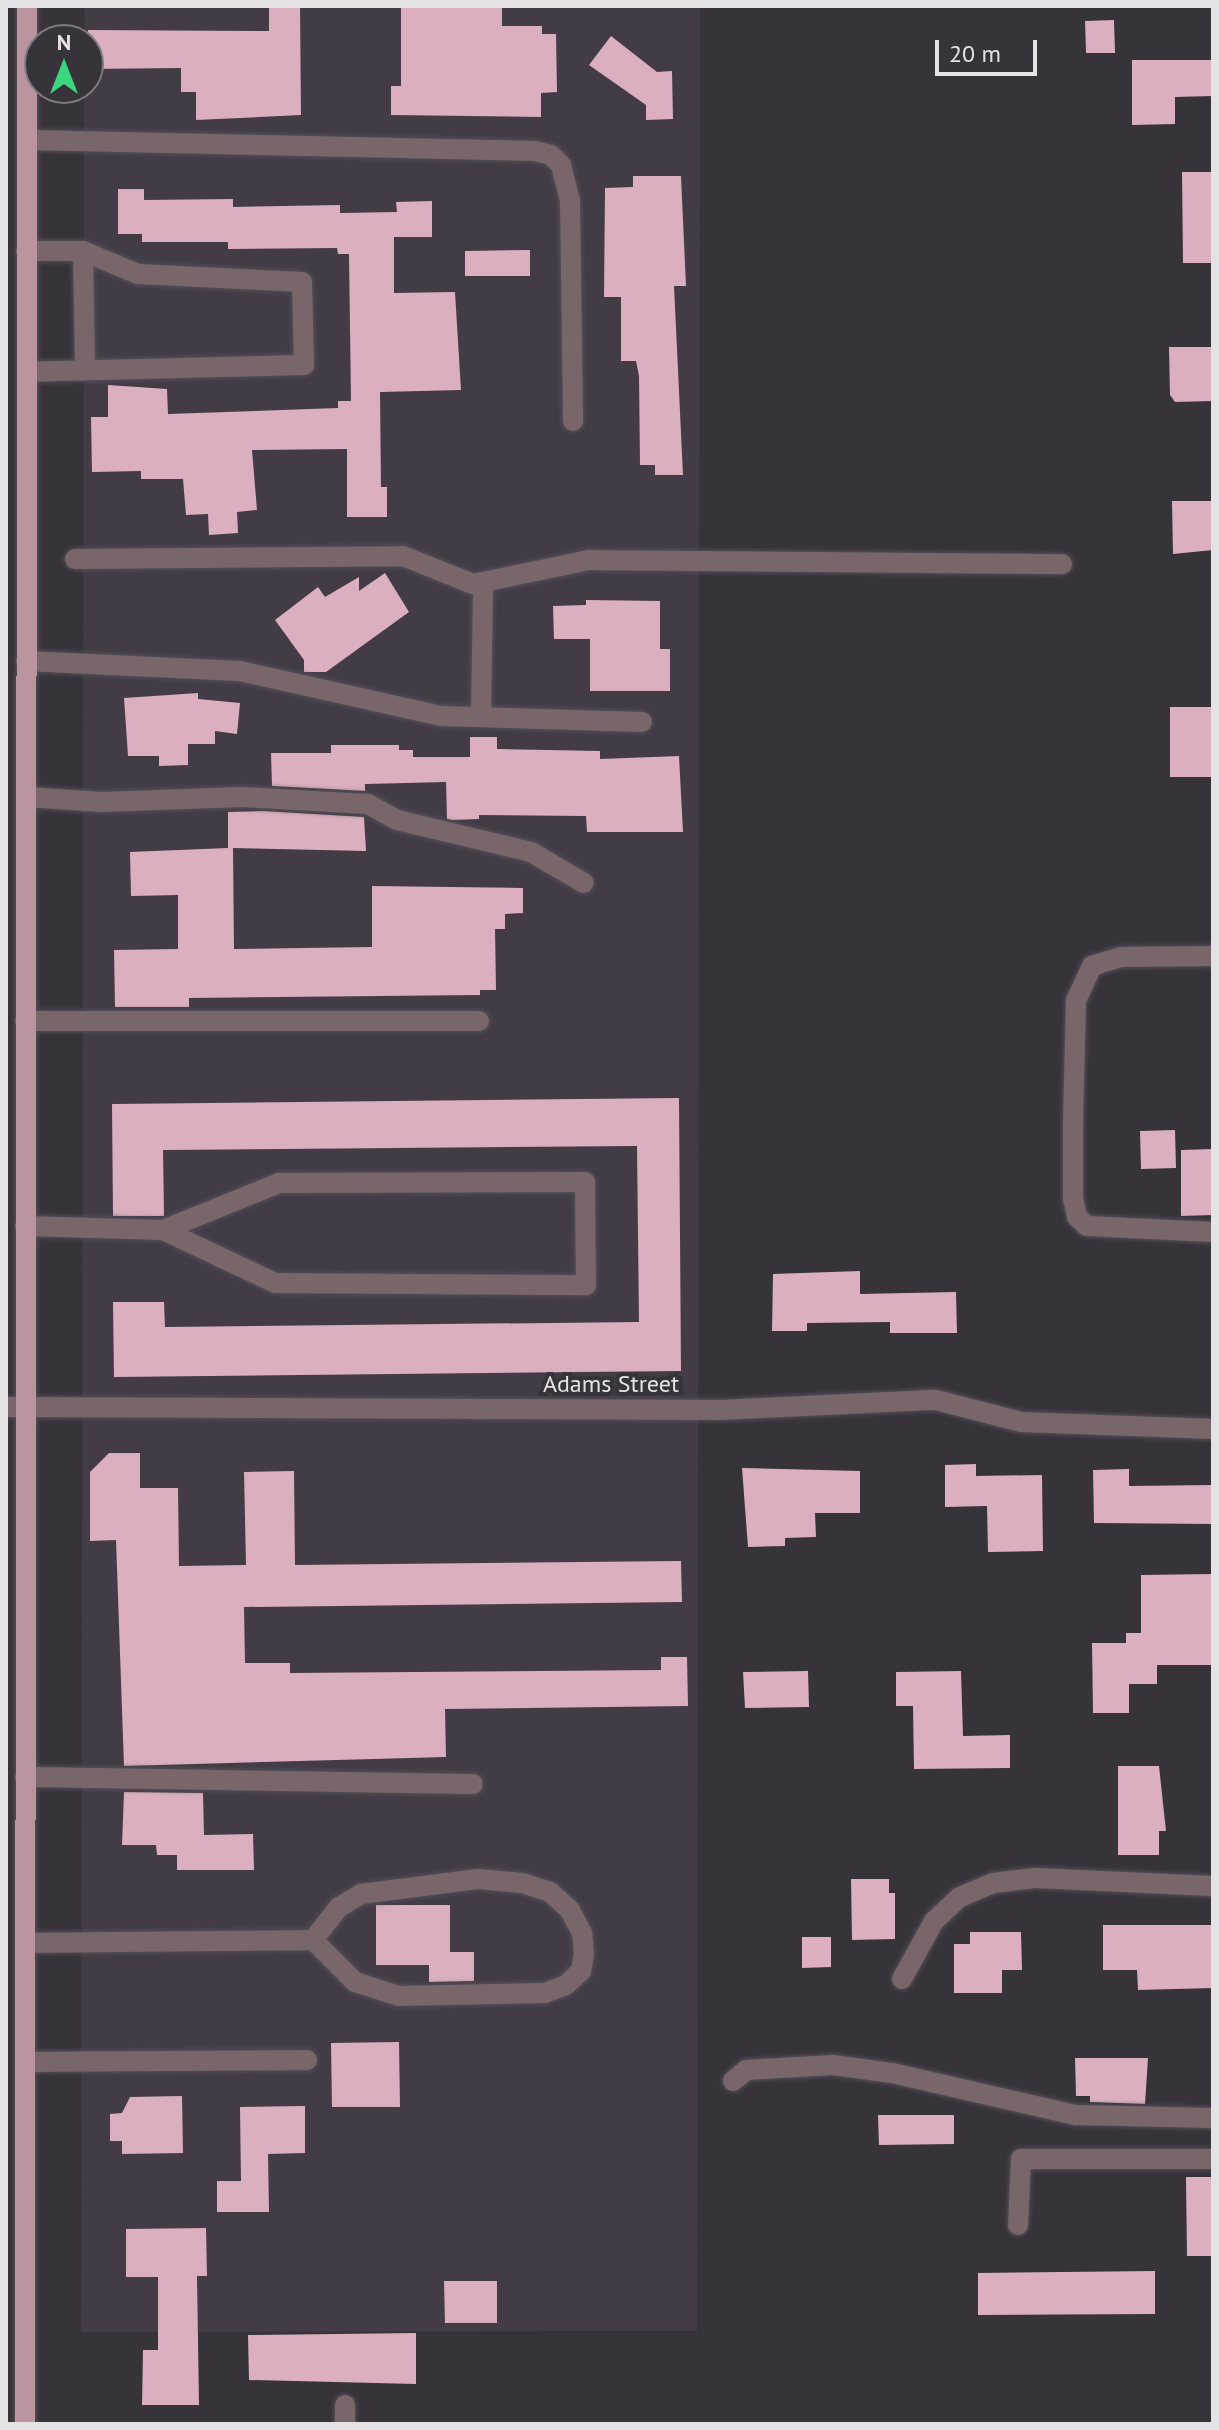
<!DOCTYPE html>
<style>
body{margin:0}
#map{position:relative;width:1219px;height:2430px;overflow:hidden;background:#37333a;font-family:"PT Sans",sans-serif}
div>[style]{position:absolute}
[style*='--x']{left:calc(var(--x)*1px);top:calc(var(--y)*1px);width:calc(var(--w)*1px);rotate:calc(var(--a)*1deg)}
.built>*{inset:0;background:#433c47}
.building>*{inset:0;background:#dbafbf}
.roads{filter:drop-shadow(0 0 2px #534f56) drop-shadow(0 0 2px #534f56)}
.minor>*{height:20px;margin:-10px;padding:0 10px;transform-origin:10px;border-radius:10px;background:#78666a}
.major>*{height:20px;margin:-10px;padding:0 10px;transform-origin:10px;border-radius:10px;background:#ba949e}
span{translate:-50% -50%;white-space:nowrap;text-align:center;line-height:1.15;-webkit-text-stroke:8px #37333a;paint-order:stroke}
.street-label{font-size:24px;color:#e5e2e6}
.frame{position:absolute;inset:0;border:8px solid #e5e2e6;pointer-events:none}
.north{position:absolute;left:24px;top:24px;width:80px;height:80px;box-sizing:border-box;background:#37333a;border:2px solid #7d797f;border-radius:50%;rotate:0deg;font-size:22px;font-weight:700;line-height:32px;text-align:center;color:#e5e2e6}
.north::after{content:'';display:block;margin:auto;width:28px;height:36px;background:#3cd77e;clip-path:polygon(50% 0,100% 100%,50% 72%,0 100%)}
.scale{position:absolute;left:935px;top:40px;width:102px;height:36px;box-sizing:border-box;border:4px solid #e5e2e6;border-top:0;padding-left:10px;font-size:24px;line-height:28px;white-space:nowrap;color:#e5e2e6;-webkit-text-stroke:6px #37333a;paint-order:stroke}
</style>
<div id="map">
<div class="built">
<div style="clip-path:polygon(84px 6px,700px 6px,697px 2331px,81px 2332px,84px 88px,88px 88px)"></div>
</div>
<div class="building">
<div style="clip-path:polygon(269px 6px,300px 6px,301px 115px,196px 120px,196px 92px,181px 92px,181px 68px,88px 69px,88px 30px,269px 31px)"></div>
<div style="clip-path:polygon(401px 6px,502px 6px,502px 26px,542px 26px,542px 34px,556px 34px,557px 92px,541px 93px,541px 117px,391px 115px,391px 86px,401px 86px)"></div>
<div style="clip-path:polygon(1114px 20px,1115px 53px,1086px 53px,1085px 21px)"></div>
<div style="clip-path:polygon(611px 36px,657px 72px,672px 71px,673px 119px,646px 120px,646px 105px,589px 65px)"></div>
<div style="clip-path:polygon(1132px 60px,1213px 60px,1213px 96px,1175px 97px,1175px 124px,1132px 125px)"></div>
<div style="clip-path:polygon(1182px 172px,1213px 172px,1213px 263px,1183px 263px)"></div>
<div style="clip-path:polygon(633px 176px,681px 176px,686px 286px,674px 286px,683px 475px,655px 475px,655px 465px,640px 465px,639px 376px,636px 361px,621px 361px,621px 297px,604px 297px,605px 188px,633px 187px)"></div>
<div style="clip-path:polygon(118px 189px,144px 189px,144px 200px,233px 199px,233px 207px,340px 205px,340px 213px,397px 212px,396px 202px,432px 201px,432px 237px,394px 237px,394px 293px,455px 292px,461px 390px,380px 392px,381px 487px,387px 487px,387px 517px,347px 517px,347px 449px,252px 450px,257px 510px,237px 512px,238px 533px,209px 535px,208px 514px,186px 515px,183px 479px,141px 479px,141px 471px,92px 472px,91px 417px,108px 417px,108px 385px,167px 389px,168px 414px,338px 408px,338px 401px,351px 401px,349px 254px,338px 254px,337px 248px,228px 249px,228px 242px,142px 242px,142px 234px,118px 234px)"></div>
<div style="clip-path:polygon(530px 250px,530px 276px,465px 276px,465px 251px)"></div>
<div style="clip-path:polygon(1169px 347px,1213px 347px,1213px 401px,1175px 402px,1170px 395px)"></div>
<div style="clip-path:polygon(1172px 501px,1213px 501px,1213px 550px,1173px 554px)"></div>
<div style="clip-path:polygon(385px 573px,409px 612px,326px 672px,304px 672px,304px 660px,275px 620px,318px 587px,325px 597px,359px 577px,359px 591px)"></div>
<div style="clip-path:polygon(586px 600px,660px 601px,660px 649px,670px 649px,670px 691px,590px 691px,590px 639px,554px 639px,553px 606px,586px 605px)"></div>
<div style="clip-path:polygon(198px 693px,198px 699px,240px 703px,237px 734px,215px 731px,215px 744px,188px 744px,188px 765px,159px 766px,159px 756px,128px 756px,124px 698px)"></div>
<div style="clip-path:polygon(1170px 707px,1213px 707px,1213px 777px,1170px 777px)"></div>
<div style="clip-path:polygon(470px 737px,497px 737px,497px 749px,600px 751px,600px 759px,679px 756px,683px 832px,587px 832px,586px 816px,479px 815px,479px 819px,452px 820px,447px 819px,446px 782px,365px 784px,365px 791px,272px 786px,271px 753px,331px 753px,331px 745px,399px 745px,399px 750px,413px 750px,413px 757px,470px 757px)"></div>
<div style="clip-path:polygon(264px 811px,364px 817px,366px 851px,233px 848px,234px 949px,372px 947px,372px 886px,523px 888px,523px 913px,505px 914px,505px 929px,495px 929px,496px 990px,480px 990px,480px 995px,189px 998px,189px 1007px,115px 1007px,114px 950px,178px 949px,178px 895px,131px 896px,130px 852px,228px 848px,228px 812px)"></div>
<div style="clip-path:polygon(679px 1098px,681px 1371px,114px 1377px,113px 1302px,164px 1302px,165px 1327px,639px 1322px,637px 1146px,163px 1150px,164px 1216px,113px 1216px,112px 1104px)"></div>
<div style="clip-path:polygon(1175px 1130px,1176px 1168px,1141px 1169px,1140px 1131px)"></div>
<div style="clip-path:polygon(1213px 1149px,1213px 1215px,1181px 1216px,1181px 1150px)"></div>
<div style="clip-path:polygon(860px 1271px,860px 1294px,956px 1292px,957px 1333px,890px 1333px,890px 1322px,807px 1323px,807px 1331px,772px 1331px,773px 1274px)"></div>
<div style="clip-path:polygon(109px 1453px,140px 1453px,140px 1488px,178px 1488px,179px 1566px,246px 1565px,244px 1472px,294px 1471px,295px 1565px,681px 1561px,682px 1602px,244px 1607px,245px 1663px,290px 1663px,290px 1673px,661px 1670px,661px 1657px,687px 1657px,688px 1706px,445px 1709px,446px 1757px,124px 1766px,116px 1540px,90px 1541px,90px 1472px)"></div>
<div style="clip-path:polygon(976px 1464px,976px 1476px,1042px 1475px,1043px 1551px,988px 1552px,987px 1506px,945px 1507px,945px 1465px)"></div>
<div style="clip-path:polygon(742px 1468px,860px 1471px,860px 1513px,815px 1513px,816px 1537px,785px 1538px,785px 1546px,748px 1547px)"></div>
<div style="clip-path:polygon(1129px 1469px,1129px 1486px,1213px 1485px,1213px 1524px,1094px 1523px,1093px 1470px)"></div>
<div style="clip-path:polygon(1213px 1574px,1213px 1665px,1157px 1665px,1157px 1684px,1129px 1684px,1129px 1713px,1093px 1713px,1092px 1643px,1126px 1643px,1126px 1633px,1141px 1633px,1141px 1575px)"></div>
<div style="clip-path:polygon(808px 1671px,809px 1707px,745px 1708px,743px 1672px)"></div>
<div style="clip-path:polygon(961px 1671px,963px 1736px,1010px 1735px,1010px 1768px,914px 1769px,913px 1706px,896px 1706px,896px 1672px)"></div>
<div style="clip-path:polygon(1118px 1766px,1159px 1766px,1166px 1831px,1159px 1831px,1159px 1855px,1118px 1855px)"></div>
<div style="clip-path:polygon(124px 1792px,203px 1793px,204px 1835px,253px 1834px,254px 1870px,177px 1870px,177px 1855px,157px 1855px,156px 1845px,122px 1845px)"></div>
<div style="clip-path:polygon(851px 1879px,889px 1879px,889px 1893px,895px 1893px,895px 1939px,852px 1940px)"></div>
<div style="clip-path:polygon(376px 1905px,450px 1905px,450px 1952px,474px 1952px,474px 1981px,429px 1982px,429px 1965px,376px 1965px)"></div>
<div style="clip-path:polygon(1103px 1925px,1213px 1925px,1213px 1988px,1138px 1990px,1137px 1970px,1103px 1970px)"></div>
<div style="clip-path:polygon(970px 1932px,1021px 1932px,1022px 1970px,1002px 1970px,1002px 1993px,954px 1993px,954px 1944px,970px 1944px)"></div>
<div style="clip-path:polygon(802px 1937px,831px 1937px,831px 1967px,802px 1968px)"></div>
<div style="clip-path:polygon(399px 2042px,400px 2107px,332px 2107px,331px 2043px)"></div>
<div style="clip-path:polygon(1075px 2058px,1148px 2058px,1145px 2104px,1090px 2102px,1090px 2096px,1076px 2096px)"></div>
<div style="clip-path:polygon(182px 2096px,183px 2153px,122px 2154px,122px 2141px,110px 2141px,110px 2114px,122px 2113px,130px 2097px)"></div>
<div style="clip-path:polygon(305px 2106px,305px 2153px,268px 2154px,269px 2212px,217px 2212px,217px 2181px,241px 2181px,240px 2107px)"></div>
<div style="clip-path:polygon(878px 2115px,954px 2115px,954px 2144px,879px 2145px)"></div>
<div style="clip-path:polygon(1186px 2177px,1213px 2177px,1213px 2256px,1187px 2256px)"></div>
<div style="clip-path:polygon(206px 2228px,207px 2276px,197px 2276px,199px 2405px,142px 2405px,143px 2350px,158px 2350px,158px 2277px,126px 2277px,126px 2229px)"></div>
<div style="clip-path:polygon(1155px 2271px,1155px 2314px,978px 2315px,978px 2273px)"></div>
<div style="clip-path:polygon(444px 2281px,497px 2281px,497px 2323px,445px 2323px)"></div>
<div style="clip-path:polygon(416px 2333px,416px 2384px,249px 2380px,248px 2335px)"></div>
</div>
<div class="roads">
<div class="minor">
<div style="--x:27;--y:140;--w:508;--a:1.24"></div>
<div style="--x:535;--y:151;--w:16;--a:14"></div>
<div style="--x:551;--y:155;--w:14;--a:45"></div>
<div style="--x:561;--y:165;--w:36;--a:76"></div>
<div style="--x:570;--y:200;--w:221;--a:89.2"></div>
<div style="--x:26;--y:251;--w:57;--a:0"></div>
<div style="--x:83;--y:251;--w:60;--a:22.7"></div>
<div style="--x:138;--y:274;--w:164;--a:2.8"></div>
<div style="--x:302;--y:282;--w:83;--a:88.6"></div>
<div style="--x:304;--y:365;--w:277;--a:178.6"></div>
<div style="--x:83;--y:251;--w:119;--a:89"></div>
<div style="--x:75;--y:559;--w:328;--a:-0.5"></div>
<div style="--x:403;--y:556;--w:75;--a:21.8"></div>
<div style="--x:473;--y:584;--w:118;--a:-11.7"></div>
<div style="--x:589;--y:560;--w:473;--a:0.5"></div>
<div style="--x:26;--y:661;--w:214;--a:2.7"></div>
<div style="--x:240;--y:671;--w:207;--a:12.6"></div>
<div style="--x:442;--y:716;--w:200;--a:1.7"></div>
<div style="--x:481;--y:717;--w:134;--a:-89.1"></div>
<div style="--x:26;--y:797;--w:76;--a:3.8"></div>
<div style="--x:102;--y:802;--w:140;--a:-2"></div>
<div style="--x:242;--y:797;--w:126;--a:3.2"></div>
<div style="--x:368;--y:804;--w:33;--a:29"></div>
<div style="--x:397;--y:820;--w:138;--a:13.4"></div>
<div style="--x:531;--y:852;--w:61;--a:30.3"></div>
<div style="--x:1213;--y:956;--w:92;--a:179.4"></div>
<div style="--x:1121;--y:957;--w:30;--a:163"></div>
<div style="--x:1092;--y:966;--w:38;--a:115"></div>
<div style="--x:1076;--y:1000;--w:127;--a:91.4"></div>
<div style="--x:1073;--y:1127;--w:72;--a:90"></div>
<div style="--x:1073;--y:1199;--w:18;--a:77"></div>
<div style="--x:1077;--y:1217;--w:13;--a:42"></div>
<div style="--x:1087;--y:1226;--w:126;--a:2.7"></div>
<div style="--x:25;--y:1021;--w:454;--a:0"></div>
<div style="--x:25;--y:1226;--w:138;--a:1.7"></div>
<div style="--x:163;--y:1230;--w:124;--a:25.3"></div>
<div style="--x:275;--y:1283;--w:311;--a:0.4"></div>
<div style="--x:586;--y:1285;--w:103;--a:-90.6"></div>
<div style="--x:585;--y:1182;--w:306;--a:179.8"></div>
<div style="--x:279;--y:1183;--w:125;--a:157.9"></div>
<div style="--x:6;--y:1407;--w:714;--a:0.24"></div>
<div style="--x:720;--y:1410;--w:216;--a:-2.7"></div>
<div style="--x:936;--y:1400;--w:88;--a:14.5"></div>
<div style="--x:1021;--y:1422;--w:192;--a:2.1"></div>
<div style="--x:25;--y:1777;--w:448;--a:0.9"></div>
<div style="--x:25;--y:1943;--w:288;--a:-0.6"></div>
<div style="--x:313;--y:1940;--w:59;--a:45"></div>
<div style="--x:355;--y:1982;--w:46;--a:17.7"></div>
<div style="--x:399;--y:1996;--w:146;--a:-1.2"></div>
<div style="--x:545;--y:1993;--w:22;--a:-21"></div>
<div style="--x:566;--y:1985;--w:21;--a:-43"></div>
<div style="--x:581;--y:1971;--w:17;--a:-80"></div>
<div style="--x:584;--y:1954;--w:21;--a:-95"></div>
<div style="--x:582;--y:1933;--w:26;--a:-118"></div>
<div style="--x:570;--y:1910;--w:27;--a:-138"></div>
<div style="--x:550;--y:1892;--w:29;--a:-162"></div>
<div style="--x:522;--y:1883;--w:44;--a:-174.8"></div>
<div style="--x:478;--y:1879;--w:118;--a:172.7"></div>
<div style="--x:361;--y:1894;--w:26;--a:149"></div>
<div style="--x:339;--y:1907;--w:42;--a:128.2"></div>
<div style="--x:902;--y:1979;--w:66;--a:-61.1"></div>
<div style="--x:934;--y:1921;--w:35;--a:-43"></div>
<div style="--x:960;--y:1897;--w:36;--a:-23"></div>
<div style="--x:993;--y:1883;--w:42;--a:-6.8"></div>
<div style="--x:1035;--y:1878;--w:178;--a:2.6"></div>
<div style="--x:25;--y:2062;--w:282;--a:-0.4"></div>
<div style="--x:733;--y:2081;--w:17;--a:-40"></div>
<div style="--x:746;--y:2070;--w:87;--a:-3.3"></div>
<div style="--x:833;--y:2065;--w:60;--a:7.7"></div>
<div style="--x:892;--y:2073;--w:189;--a:12.9"></div>
<div style="--x:1076;--y:2115;--w:137;--a:1.3"></div>
<div style="--x:1018;--y:2225;--w:66;--a:-87.4"></div>
<div style="--x:1021;--y:2159;--w:192;--a:0"></div>
<div style="--x:345;--y:2405;--w:19;--a:90"></div>
</div>
<div class="major">
<div style="--x:25;--y:2424;--w:2418;--a:-89.95"></div>
</div>
</div>
<div class="street-label">
<span style="left:611px;top:1384px">Adams Street</span>
</div>
<div class="frame"></div>
<div class="north">N</div>
<div class="scale">20 m</div>
</div>
